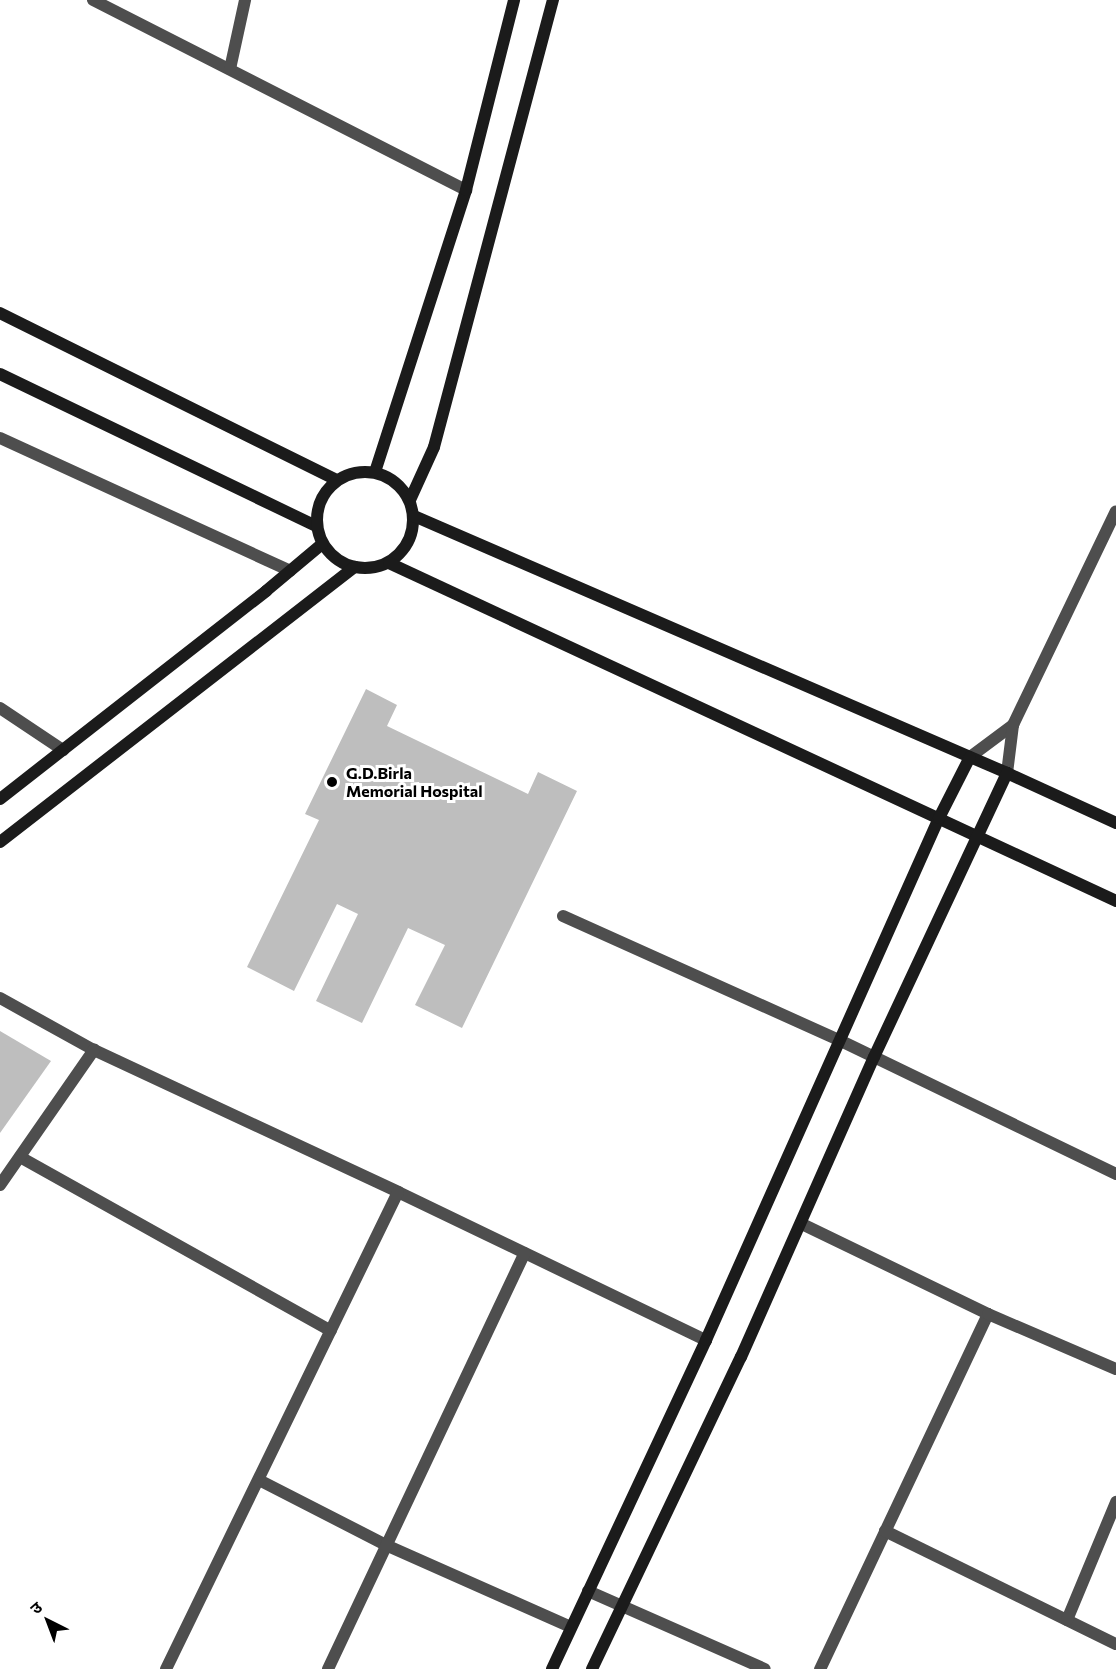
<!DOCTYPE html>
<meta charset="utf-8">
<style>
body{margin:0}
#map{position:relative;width:1116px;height:1669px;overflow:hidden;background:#fff;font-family:Commissioner,"Noto Sans Devanagari",sans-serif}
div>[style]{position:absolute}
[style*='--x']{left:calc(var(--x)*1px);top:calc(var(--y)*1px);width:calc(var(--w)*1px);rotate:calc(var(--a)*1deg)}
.building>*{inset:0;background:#bebebe}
.lane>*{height:12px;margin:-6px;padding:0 6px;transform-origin:6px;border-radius:6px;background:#4e4e4e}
.street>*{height:12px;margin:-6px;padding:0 6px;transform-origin:6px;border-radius:6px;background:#4e4e4e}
.secondary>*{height:12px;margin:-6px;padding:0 6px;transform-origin:6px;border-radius:6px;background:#1b1b1b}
.secondary>.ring{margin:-6px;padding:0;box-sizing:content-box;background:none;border:12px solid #1b1b1b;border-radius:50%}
.dots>*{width:16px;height:16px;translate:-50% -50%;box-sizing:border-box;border:3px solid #fff;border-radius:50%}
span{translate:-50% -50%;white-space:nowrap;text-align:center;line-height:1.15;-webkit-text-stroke:6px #fff;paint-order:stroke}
.poi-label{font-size:16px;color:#000;font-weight:700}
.left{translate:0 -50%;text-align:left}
.north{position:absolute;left:18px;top:1591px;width:60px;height:60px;-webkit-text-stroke:4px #fff;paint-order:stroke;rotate:318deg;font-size:16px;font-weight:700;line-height:24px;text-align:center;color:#000}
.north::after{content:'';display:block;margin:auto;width:21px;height:27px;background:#000;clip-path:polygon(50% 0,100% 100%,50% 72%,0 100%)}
</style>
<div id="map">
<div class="building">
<div style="clip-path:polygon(366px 689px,397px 705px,387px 726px,528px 794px,538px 772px,577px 791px,462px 1028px,415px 1005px,445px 945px,408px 928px,362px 1023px,316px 1001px,358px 914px,337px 904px,294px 991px,247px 967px,319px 820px,305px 814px)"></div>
<div style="clip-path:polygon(0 1031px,51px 1061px,0 1133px)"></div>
</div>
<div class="lane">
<div style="--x:0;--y:708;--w:76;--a:33.7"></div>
<div style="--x:563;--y:916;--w:303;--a:24.2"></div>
</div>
<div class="street">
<div style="--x:93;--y:0;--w:419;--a:27"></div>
<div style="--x:230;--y:69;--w:71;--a:-77.7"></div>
<div style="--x:0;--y:438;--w:319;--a:24.6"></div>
<div style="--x:1013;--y:725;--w:237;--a:-64.3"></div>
<div style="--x:970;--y:757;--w:54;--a:-36.7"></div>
<div style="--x:1013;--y:725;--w:48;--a:97.1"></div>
<div style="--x:0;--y:998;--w:107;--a:29"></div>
<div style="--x:94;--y:1050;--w:336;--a:25"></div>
<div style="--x:398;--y:1192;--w:342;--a:25.7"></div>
<div style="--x:839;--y:1040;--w:308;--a:25.8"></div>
<div style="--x:20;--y:1157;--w:356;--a:29.2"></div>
<div style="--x:0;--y:1185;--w:165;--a:-55.2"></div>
<div style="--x:802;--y:1224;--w:207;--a:25.8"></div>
<div style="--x:988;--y:1314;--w:393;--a:115.3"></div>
<div style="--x:988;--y:1314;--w:139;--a:23.3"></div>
<div style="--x:259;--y:1480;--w:145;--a:27.1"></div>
<div style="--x:388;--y:1546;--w:200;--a:23.9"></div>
<div style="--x:885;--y:1531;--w:257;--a:26.1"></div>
<div style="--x:588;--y:1591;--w:193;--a:23.8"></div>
<div style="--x:1067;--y:1620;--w:128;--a:-67.4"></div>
<div style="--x:166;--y:1669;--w:530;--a:-64.06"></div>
<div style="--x:328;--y:1669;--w:460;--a:-64.7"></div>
</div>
<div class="secondary">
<div style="--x:0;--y:313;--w:375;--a:26.4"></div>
<div style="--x:0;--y:374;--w:351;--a:25.7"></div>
<div class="ring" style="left:317px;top:472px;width:84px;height:84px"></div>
<div style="--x:375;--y:472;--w:296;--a:-72.1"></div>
<div style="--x:466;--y:190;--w:196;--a:-75.8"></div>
<div style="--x:410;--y:500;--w:58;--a:-65.6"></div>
<div style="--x:434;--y:447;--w:463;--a:-75.1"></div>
<div style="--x:414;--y:516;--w:646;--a:23.43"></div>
<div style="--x:1007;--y:773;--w:120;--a:24.6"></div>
<div style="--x:389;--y:563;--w:802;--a:24.93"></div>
<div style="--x:0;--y:799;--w:338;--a:-38"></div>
<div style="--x:266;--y:591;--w:73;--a:-40"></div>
<div style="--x:0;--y:842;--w:449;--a:-37.8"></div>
<div style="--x:552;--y:1669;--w:363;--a:-64.9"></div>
<div style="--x:706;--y:1340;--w:572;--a:-65.95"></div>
<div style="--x:939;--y:818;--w:68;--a:-63.1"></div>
<div style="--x:592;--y:1669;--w:346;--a:-64.5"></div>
<div style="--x:741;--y:1357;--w:328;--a:-66.1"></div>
<div style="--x:874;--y:1057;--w:314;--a:-64.9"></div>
</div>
<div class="dots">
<div style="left:332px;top:782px;background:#000"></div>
</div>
<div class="poi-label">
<span class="left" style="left:346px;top:782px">G.D.Birla<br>Memorial Hospital</span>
</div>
<div class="north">उ</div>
</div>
